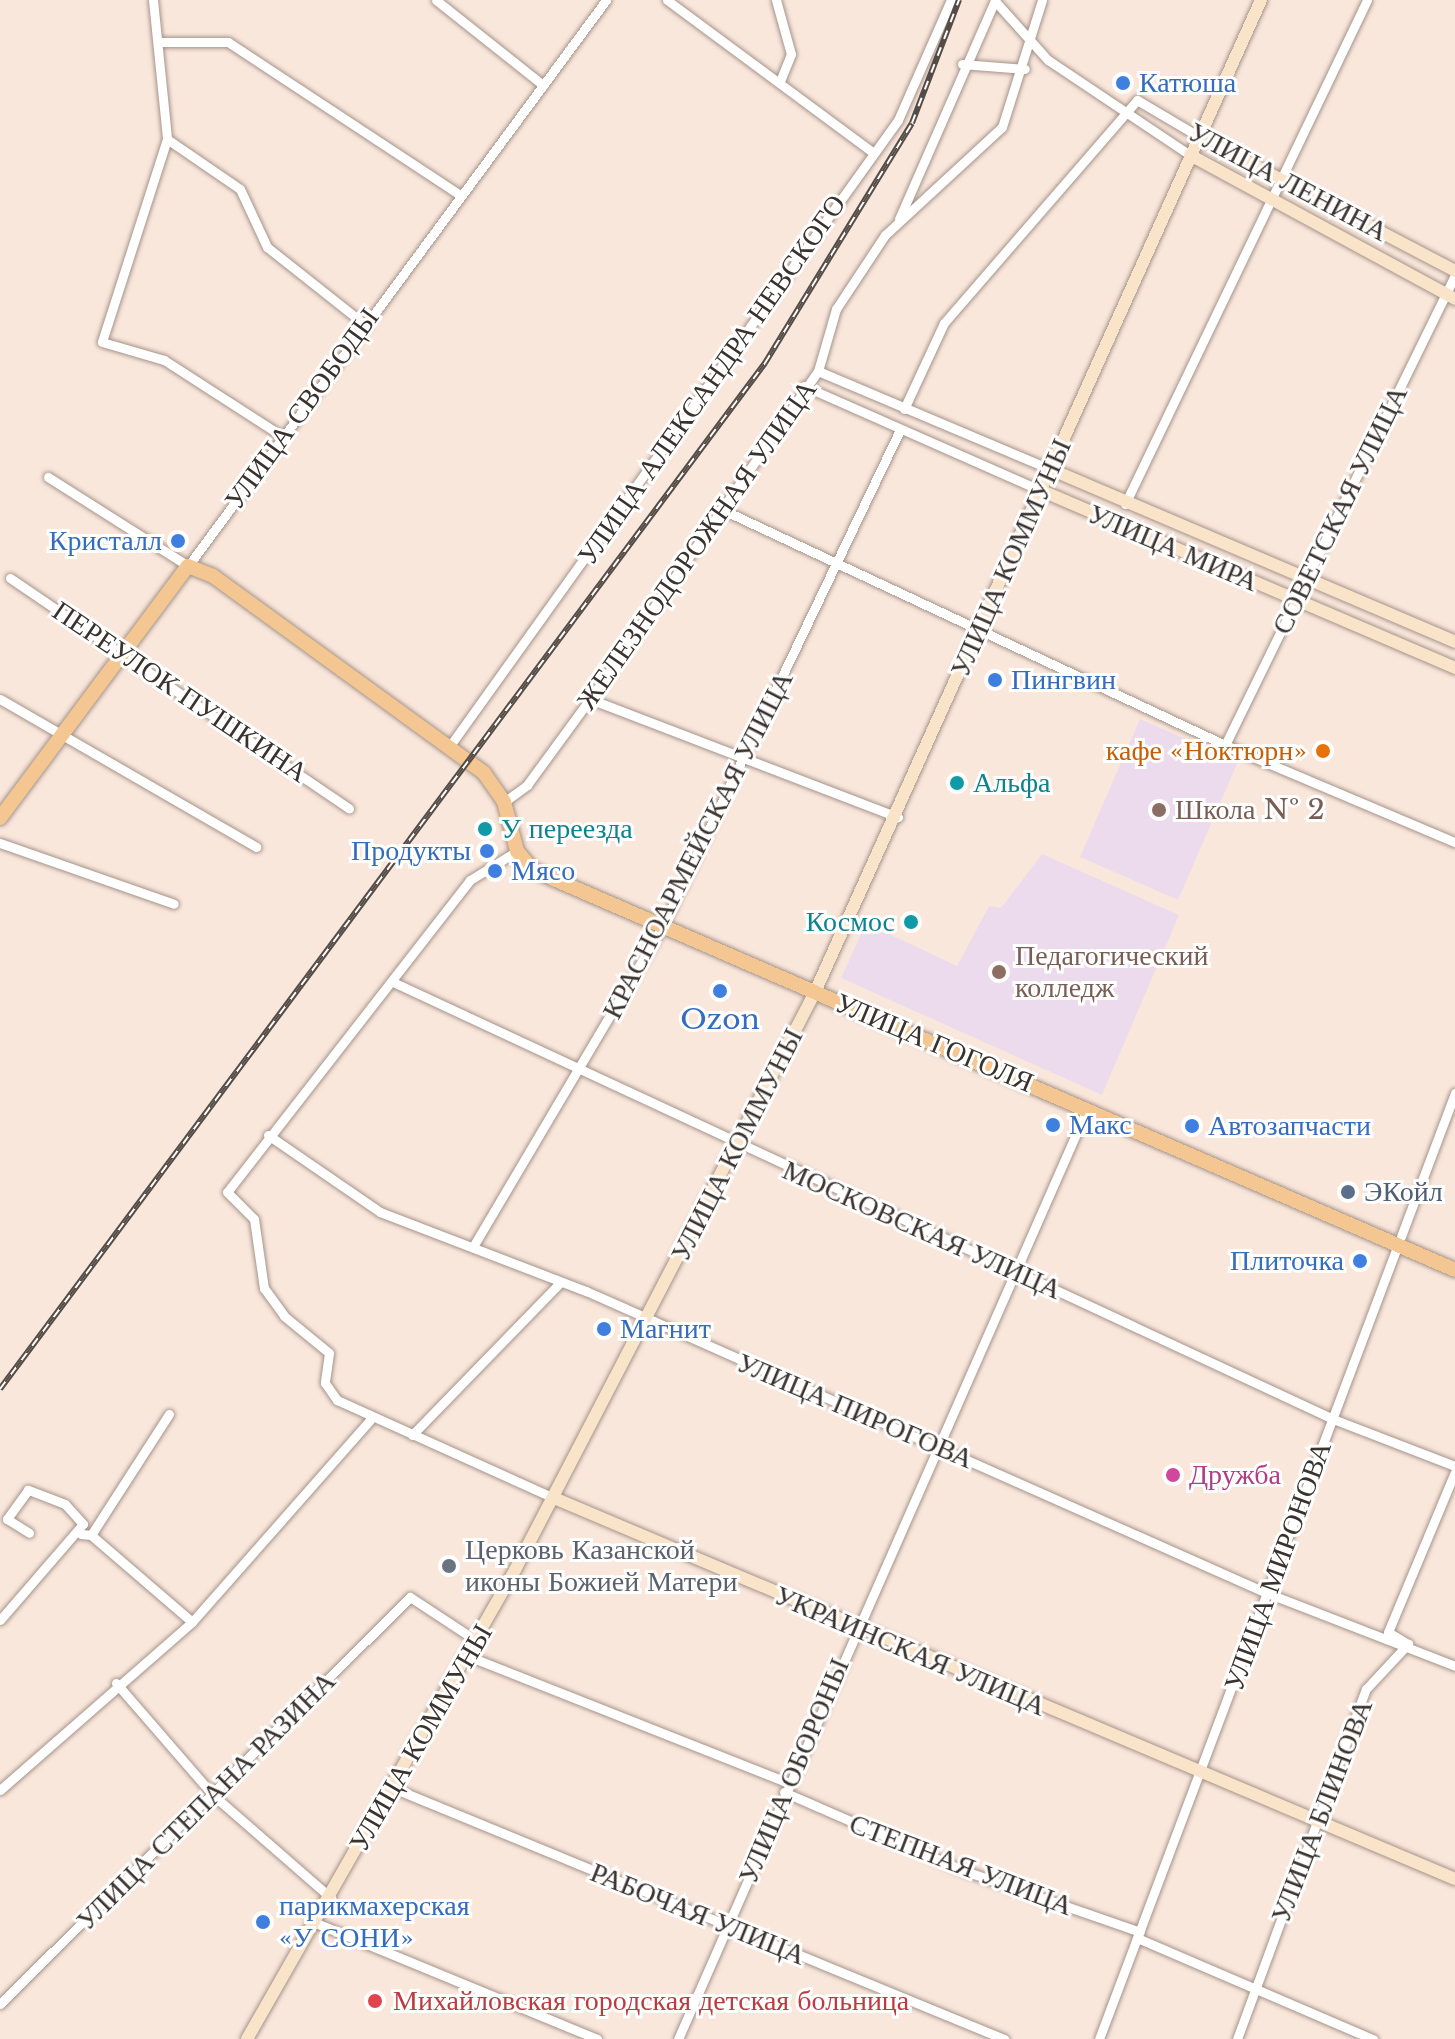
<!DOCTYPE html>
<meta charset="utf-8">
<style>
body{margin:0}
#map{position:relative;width:1455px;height:2039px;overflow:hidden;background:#fae7dc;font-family:"Libre Baskerville",serif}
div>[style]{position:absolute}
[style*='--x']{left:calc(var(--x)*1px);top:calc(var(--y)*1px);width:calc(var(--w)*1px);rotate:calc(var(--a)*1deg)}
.education>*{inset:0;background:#ecdbed}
.roads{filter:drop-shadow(0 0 2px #a5948a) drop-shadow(0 0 2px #a5948a)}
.street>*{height:9px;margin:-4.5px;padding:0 4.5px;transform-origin:4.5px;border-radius:4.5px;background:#fff}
.secondary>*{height:12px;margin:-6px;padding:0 6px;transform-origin:6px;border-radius:6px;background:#f9e3c9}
.primary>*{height:14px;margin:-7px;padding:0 7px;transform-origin:7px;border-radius:7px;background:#f4c792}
.rail>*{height:6px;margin-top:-3px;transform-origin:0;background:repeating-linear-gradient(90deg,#fff 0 9px,#544c47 0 18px);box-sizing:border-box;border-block:2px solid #544c47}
.dots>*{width:22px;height:22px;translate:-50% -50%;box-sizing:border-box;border:4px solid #fff;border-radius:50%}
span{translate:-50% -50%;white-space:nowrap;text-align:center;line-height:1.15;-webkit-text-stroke:6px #fff;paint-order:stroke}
.shop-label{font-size:28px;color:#366cbe}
.left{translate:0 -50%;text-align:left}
.right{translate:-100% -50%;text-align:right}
.street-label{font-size:28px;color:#39322e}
.food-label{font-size:28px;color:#c56008}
.culture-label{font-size:28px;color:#0d838f}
.education-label{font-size:28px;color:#785e54}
.service-label{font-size:28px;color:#4e5e75}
.hotel-label{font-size:28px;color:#b23c85}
.worship-label{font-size:28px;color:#5b616d}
.health-label{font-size:28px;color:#be3a42}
</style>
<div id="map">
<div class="education">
<div style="clip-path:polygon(1140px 719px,1238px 762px,1178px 900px,1080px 857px)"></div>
<div style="clip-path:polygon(1042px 854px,1179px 915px,1102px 1095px,841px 978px,866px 923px,957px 966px,989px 906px,1001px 908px)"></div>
</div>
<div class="roads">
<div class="street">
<div style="--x:153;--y:0;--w:140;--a:84.2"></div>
<div style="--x:167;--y:139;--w:213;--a:107.8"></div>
<div style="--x:102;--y:342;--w:65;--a:16.2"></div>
<div style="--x:164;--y:360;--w:140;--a:32.8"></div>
<div style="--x:436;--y:0;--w:137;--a:38.5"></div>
<div style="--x:667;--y:0;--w:254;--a:36.5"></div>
<div style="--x:776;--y:0;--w:56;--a:74.5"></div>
<div style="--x:791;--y:54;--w:31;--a:112"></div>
<div style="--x:995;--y:1;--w:79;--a:48.1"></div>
<div style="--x:1048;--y:60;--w:171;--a:33.8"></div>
<div style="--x:160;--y:42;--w:68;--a:0"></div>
<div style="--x:228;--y:42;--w:278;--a:33.4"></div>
<div style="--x:962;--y:64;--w:63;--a:4.5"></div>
<div style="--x:167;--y:139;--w:88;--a:34.4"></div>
<div style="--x:240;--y:189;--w:64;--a:65"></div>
<div style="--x:267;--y:247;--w:124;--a:38.4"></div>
<div style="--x:899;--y:219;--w:239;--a:-66.3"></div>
<div style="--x:818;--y:371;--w:252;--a:22.9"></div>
<div style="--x:804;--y:386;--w:258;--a:23.8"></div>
<div style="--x:904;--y:409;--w:95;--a:-65.1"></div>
<div style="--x:944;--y:323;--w:295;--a:-49.1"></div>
<div style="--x:1137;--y:100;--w:71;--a:30.5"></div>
<div style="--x:48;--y:477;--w:166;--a:32.4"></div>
<div style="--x:188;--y:566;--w:704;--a:-53.55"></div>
<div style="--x:1125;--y:504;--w:559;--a:-64.35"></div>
<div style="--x:721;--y:509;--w:557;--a:25.09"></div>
<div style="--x:1225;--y:745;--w:250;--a:22.9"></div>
<div style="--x:10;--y:578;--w:410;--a:34.2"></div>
<div style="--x:0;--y:699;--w:296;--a:30"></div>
<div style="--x:590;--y:699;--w:330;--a:21"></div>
<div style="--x:1225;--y:745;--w:523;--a:-63.92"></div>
<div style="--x:449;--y:747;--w:771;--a:-54.39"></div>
<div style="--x:898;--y:120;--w:131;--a:-66.2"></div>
<div style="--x:504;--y:802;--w:29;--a:-36"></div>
<div style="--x:527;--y:785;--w:107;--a:-53.8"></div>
<div style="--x:590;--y:699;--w:399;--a:-55.2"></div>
<div style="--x:818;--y:371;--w:65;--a:-73.8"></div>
<div style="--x:836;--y:309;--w:89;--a:-56.5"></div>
<div style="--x:885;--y:235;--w:159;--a:-42.7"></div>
<div style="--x:1002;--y:127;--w:133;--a:-72.5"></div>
<div style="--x:0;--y:843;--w:184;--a:19.3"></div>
<div style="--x:517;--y:851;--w:55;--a:148.3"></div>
<div style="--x:470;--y:880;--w:395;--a:127.9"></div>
<div style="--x:227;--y:1192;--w:38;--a:45"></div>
<div style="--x:254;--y:1219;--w:70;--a:81.8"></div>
<div style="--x:264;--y:1288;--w:34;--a:54"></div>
<div style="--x:284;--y:1316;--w:58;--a:39.4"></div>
<div style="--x:329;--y:1353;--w:30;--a:98"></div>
<div style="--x:325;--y:1383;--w:21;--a:55"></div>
<div style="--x:337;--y:1400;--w:238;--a:24.3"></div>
<div style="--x:393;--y:982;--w:1037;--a:24.93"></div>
<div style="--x:1333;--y:1419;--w:131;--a:21.1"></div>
<div style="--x:268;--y:1135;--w:136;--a:34.5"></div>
<div style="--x:380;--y:1212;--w:221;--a:21"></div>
<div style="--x:586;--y:1291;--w:745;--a:23.92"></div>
<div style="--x:1267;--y:1593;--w:202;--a:21.2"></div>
<div style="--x:474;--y:1245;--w:369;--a:-59.4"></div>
<div style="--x:662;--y:927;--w:549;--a:-64.42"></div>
<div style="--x:412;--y:1435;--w:211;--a:-45.8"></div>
<div style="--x:81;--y:1534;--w:10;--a:6"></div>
<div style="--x:91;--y:1535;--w:144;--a:-57.2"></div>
<div style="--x:91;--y:1535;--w:133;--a:40.7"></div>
<div style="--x:0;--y:1620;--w:127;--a:-49.2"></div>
<div style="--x:83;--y:1524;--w:27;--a:-132"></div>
<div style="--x:65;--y:1504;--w:40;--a:-159"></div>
<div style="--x:28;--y:1490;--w:36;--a:126"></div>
<div style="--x:7;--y:1519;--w:26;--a:32"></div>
<div style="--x:468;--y:1656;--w:344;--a:21.6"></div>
<div style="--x:116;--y:1683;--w:148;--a:49.1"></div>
<div style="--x:213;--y:1795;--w:157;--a:41.1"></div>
<div style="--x:393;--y:1788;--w:661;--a:22.33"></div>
<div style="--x:0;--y:1790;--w:255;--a:-41.2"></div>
<div style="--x:192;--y:1622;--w:269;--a:-48.6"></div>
<div style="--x:784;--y:1792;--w:197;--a:23.6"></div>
<div style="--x:965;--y:1871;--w:185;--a:19.2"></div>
<div style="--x:316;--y:1923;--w:304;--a:22.4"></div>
<div style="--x:1137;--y:1938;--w:257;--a:23.2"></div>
<div style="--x:0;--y:2004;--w:578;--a:-44.79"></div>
<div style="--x:410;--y:1597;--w:80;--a:33.3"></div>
<div style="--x:678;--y:2039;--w:1016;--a:-66.26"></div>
<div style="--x:1099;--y:2039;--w:1011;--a:-69.38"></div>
<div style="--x:1237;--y:2039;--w:373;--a:-69.8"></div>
<div style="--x:1366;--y:1689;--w:62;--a:-47"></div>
<div style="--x:1408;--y:1644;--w:23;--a:-149"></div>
<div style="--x:1388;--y:1632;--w:173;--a:-67.3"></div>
</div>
<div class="secondary">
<div style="--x:1198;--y:136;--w:290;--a:27.7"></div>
<div style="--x:1190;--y:155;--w:302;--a:28.5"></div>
<div style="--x:1050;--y:469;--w:440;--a:23.1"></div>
<div style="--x:1040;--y:490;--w:452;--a:23.2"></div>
<div style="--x:554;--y:1498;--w:978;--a:22.92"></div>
<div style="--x:247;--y:2039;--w:540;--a:-60.26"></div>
<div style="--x:515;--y:1570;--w:651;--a:-62.57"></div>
<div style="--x:815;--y:992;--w:1088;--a:-65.79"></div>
</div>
<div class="primary">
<div style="--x:0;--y:818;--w:314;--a:-53.3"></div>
<div style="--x:188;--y:566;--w:27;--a:22"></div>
<div style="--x:213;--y:576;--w:335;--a:36"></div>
<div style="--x:484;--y:773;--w:35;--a:55"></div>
<div style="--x:504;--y:802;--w:51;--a:75.1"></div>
<div style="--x:517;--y:851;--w:25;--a:50"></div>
<div style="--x:533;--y:870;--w:1005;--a:23.45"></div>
</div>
</div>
<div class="rail">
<div style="--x:0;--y:1389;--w:1280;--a:-53.29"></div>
<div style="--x:765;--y:363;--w:281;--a:-58.5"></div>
<div style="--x:912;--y:123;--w:132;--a:-69.1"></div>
</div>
<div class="dots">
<div style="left:1123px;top:83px;background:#3f7fe0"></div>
<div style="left:178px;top:541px;background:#3f7fe0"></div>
<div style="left:995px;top:680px;background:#3f7fe0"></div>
<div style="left:1323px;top:751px;background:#e8710a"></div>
<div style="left:957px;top:783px;background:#0f9aa8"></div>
<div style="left:1159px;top:810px;background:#8d6e63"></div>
<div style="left:485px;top:829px;background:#0f9aa8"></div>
<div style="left:487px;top:851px;background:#3f7fe0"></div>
<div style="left:495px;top:871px;background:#3f7fe0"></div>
<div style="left:911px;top:922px;background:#0f9aa8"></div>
<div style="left:999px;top:972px;background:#8d6e63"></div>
<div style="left:720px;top:991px;background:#3f7fe0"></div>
<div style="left:1053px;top:1125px;background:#3f7fe0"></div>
<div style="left:1192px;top:1126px;background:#3f7fe0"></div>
<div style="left:1348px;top:1192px;background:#5c6f8a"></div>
<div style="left:1360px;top:1261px;background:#3f7fe0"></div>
<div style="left:604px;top:1329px;background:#3f7fe0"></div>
<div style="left:1173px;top:1475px;background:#d1479c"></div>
<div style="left:449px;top:1566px;background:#6b7280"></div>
<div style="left:263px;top:1922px;background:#3f7fe0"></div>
<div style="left:375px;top:2001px;background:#e0444e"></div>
</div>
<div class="shop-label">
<span class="left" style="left:1139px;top:83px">Катюша</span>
<span class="right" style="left:162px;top:541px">Кристалл</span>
<span class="left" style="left:1011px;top:680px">Пингвин</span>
<span class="right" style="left:471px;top:851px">Продукты</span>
<span class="left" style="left:511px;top:871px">Мясо</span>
<span style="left:720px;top:1020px">Ozon</span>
<span class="left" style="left:1069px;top:1125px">Макс</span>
<span class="left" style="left:1208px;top:1126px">Автозапчасти</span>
<span class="right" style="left:1344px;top:1261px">Плиточка</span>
<span class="left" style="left:620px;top:1329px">Магнит</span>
<span class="left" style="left:279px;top:1922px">парикмахерская<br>«У СОНИ»</span>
</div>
<div class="street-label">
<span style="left:1288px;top:182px;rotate:28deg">УЛИЦА ЛЕНИНА</span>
<span style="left:712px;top:380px;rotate:-55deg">УЛИЦА АЛЕКСАНДРА НЕВСКОГО</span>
<span style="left:302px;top:409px;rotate:-54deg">УЛИЦА СВОБОДЫ</span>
<span style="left:1340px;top:510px;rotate:-64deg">СОВЕТСКАЯ УЛИЦА</span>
<span style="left:697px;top:545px;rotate:-55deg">ЖЕЛЕЗНОДОРОЖНАЯ УЛИЦА</span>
<span style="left:1173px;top:548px;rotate:23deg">УЛИЦА МИРА</span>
<span style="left:1011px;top:558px;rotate:-66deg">УЛИЦА КОММУНЫ</span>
<span style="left:180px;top:692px;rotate:34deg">ПЕРЕУЛОК ПУШКИНА</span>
<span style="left:698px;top:845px;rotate:-63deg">КРАСНОАРМЕЙСКАЯ УЛИЦА</span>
<span style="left:934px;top:1043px;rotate:23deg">УЛИЦА ГОГОЛЯ</span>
<span style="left:737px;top:1145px;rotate:-63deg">УЛИЦА КОММУНЫ</span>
<span style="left:922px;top:1230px;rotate:24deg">МОСКОВСКАЯ УЛИЦА</span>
<span style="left:855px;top:1411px;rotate:23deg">УЛИЦА ПИРОГОВА</span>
<span style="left:1278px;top:1566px;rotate:-70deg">УЛИЦА МИРОНОВА</span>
<span style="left:910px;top:1651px;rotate:23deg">УКРАИНСКАЯ УЛИЦА</span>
<span style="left:421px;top:1738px;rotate:-60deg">УЛИЦА КОММУНЫ</span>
<span style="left:794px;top:1771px;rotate:-67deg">УЛИЦА ОБОРОНЫ</span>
<span style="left:206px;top:1801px;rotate:-45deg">УЛИЦА СТЕПАНА РАЗИНА</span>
<span style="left:1322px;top:1811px;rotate:-69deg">УЛИЦА БЛИНОВА</span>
<span style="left:961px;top:1865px;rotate:21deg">СТЕПНАЯ УЛИЦА</span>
<span style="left:698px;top:1914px;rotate:22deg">РАБОЧАЯ УЛИЦА</span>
</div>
<div class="food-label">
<span class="right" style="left:1307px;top:751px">кафе «Ноктюрн»</span>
</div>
<div class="culture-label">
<span class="left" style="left:973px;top:783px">Альфа</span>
<span class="left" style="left:501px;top:829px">У переезда</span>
<span class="right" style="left:895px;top:922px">Космос</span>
</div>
<div class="education-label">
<span class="left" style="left:1175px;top:810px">Школа № 2</span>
<span class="left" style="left:1015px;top:972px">Педагогический<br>колледж</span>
</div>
<div class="service-label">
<span class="left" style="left:1364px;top:1192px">ЭКойл</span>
</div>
<div class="hotel-label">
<span class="left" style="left:1189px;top:1475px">Дружба</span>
</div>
<div class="worship-label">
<span class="left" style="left:465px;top:1566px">Церковь Казанской<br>иконы Божией Матери</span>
</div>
<div class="health-label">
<span class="left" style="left:393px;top:2001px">Михайловская городская детская больница</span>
</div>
</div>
